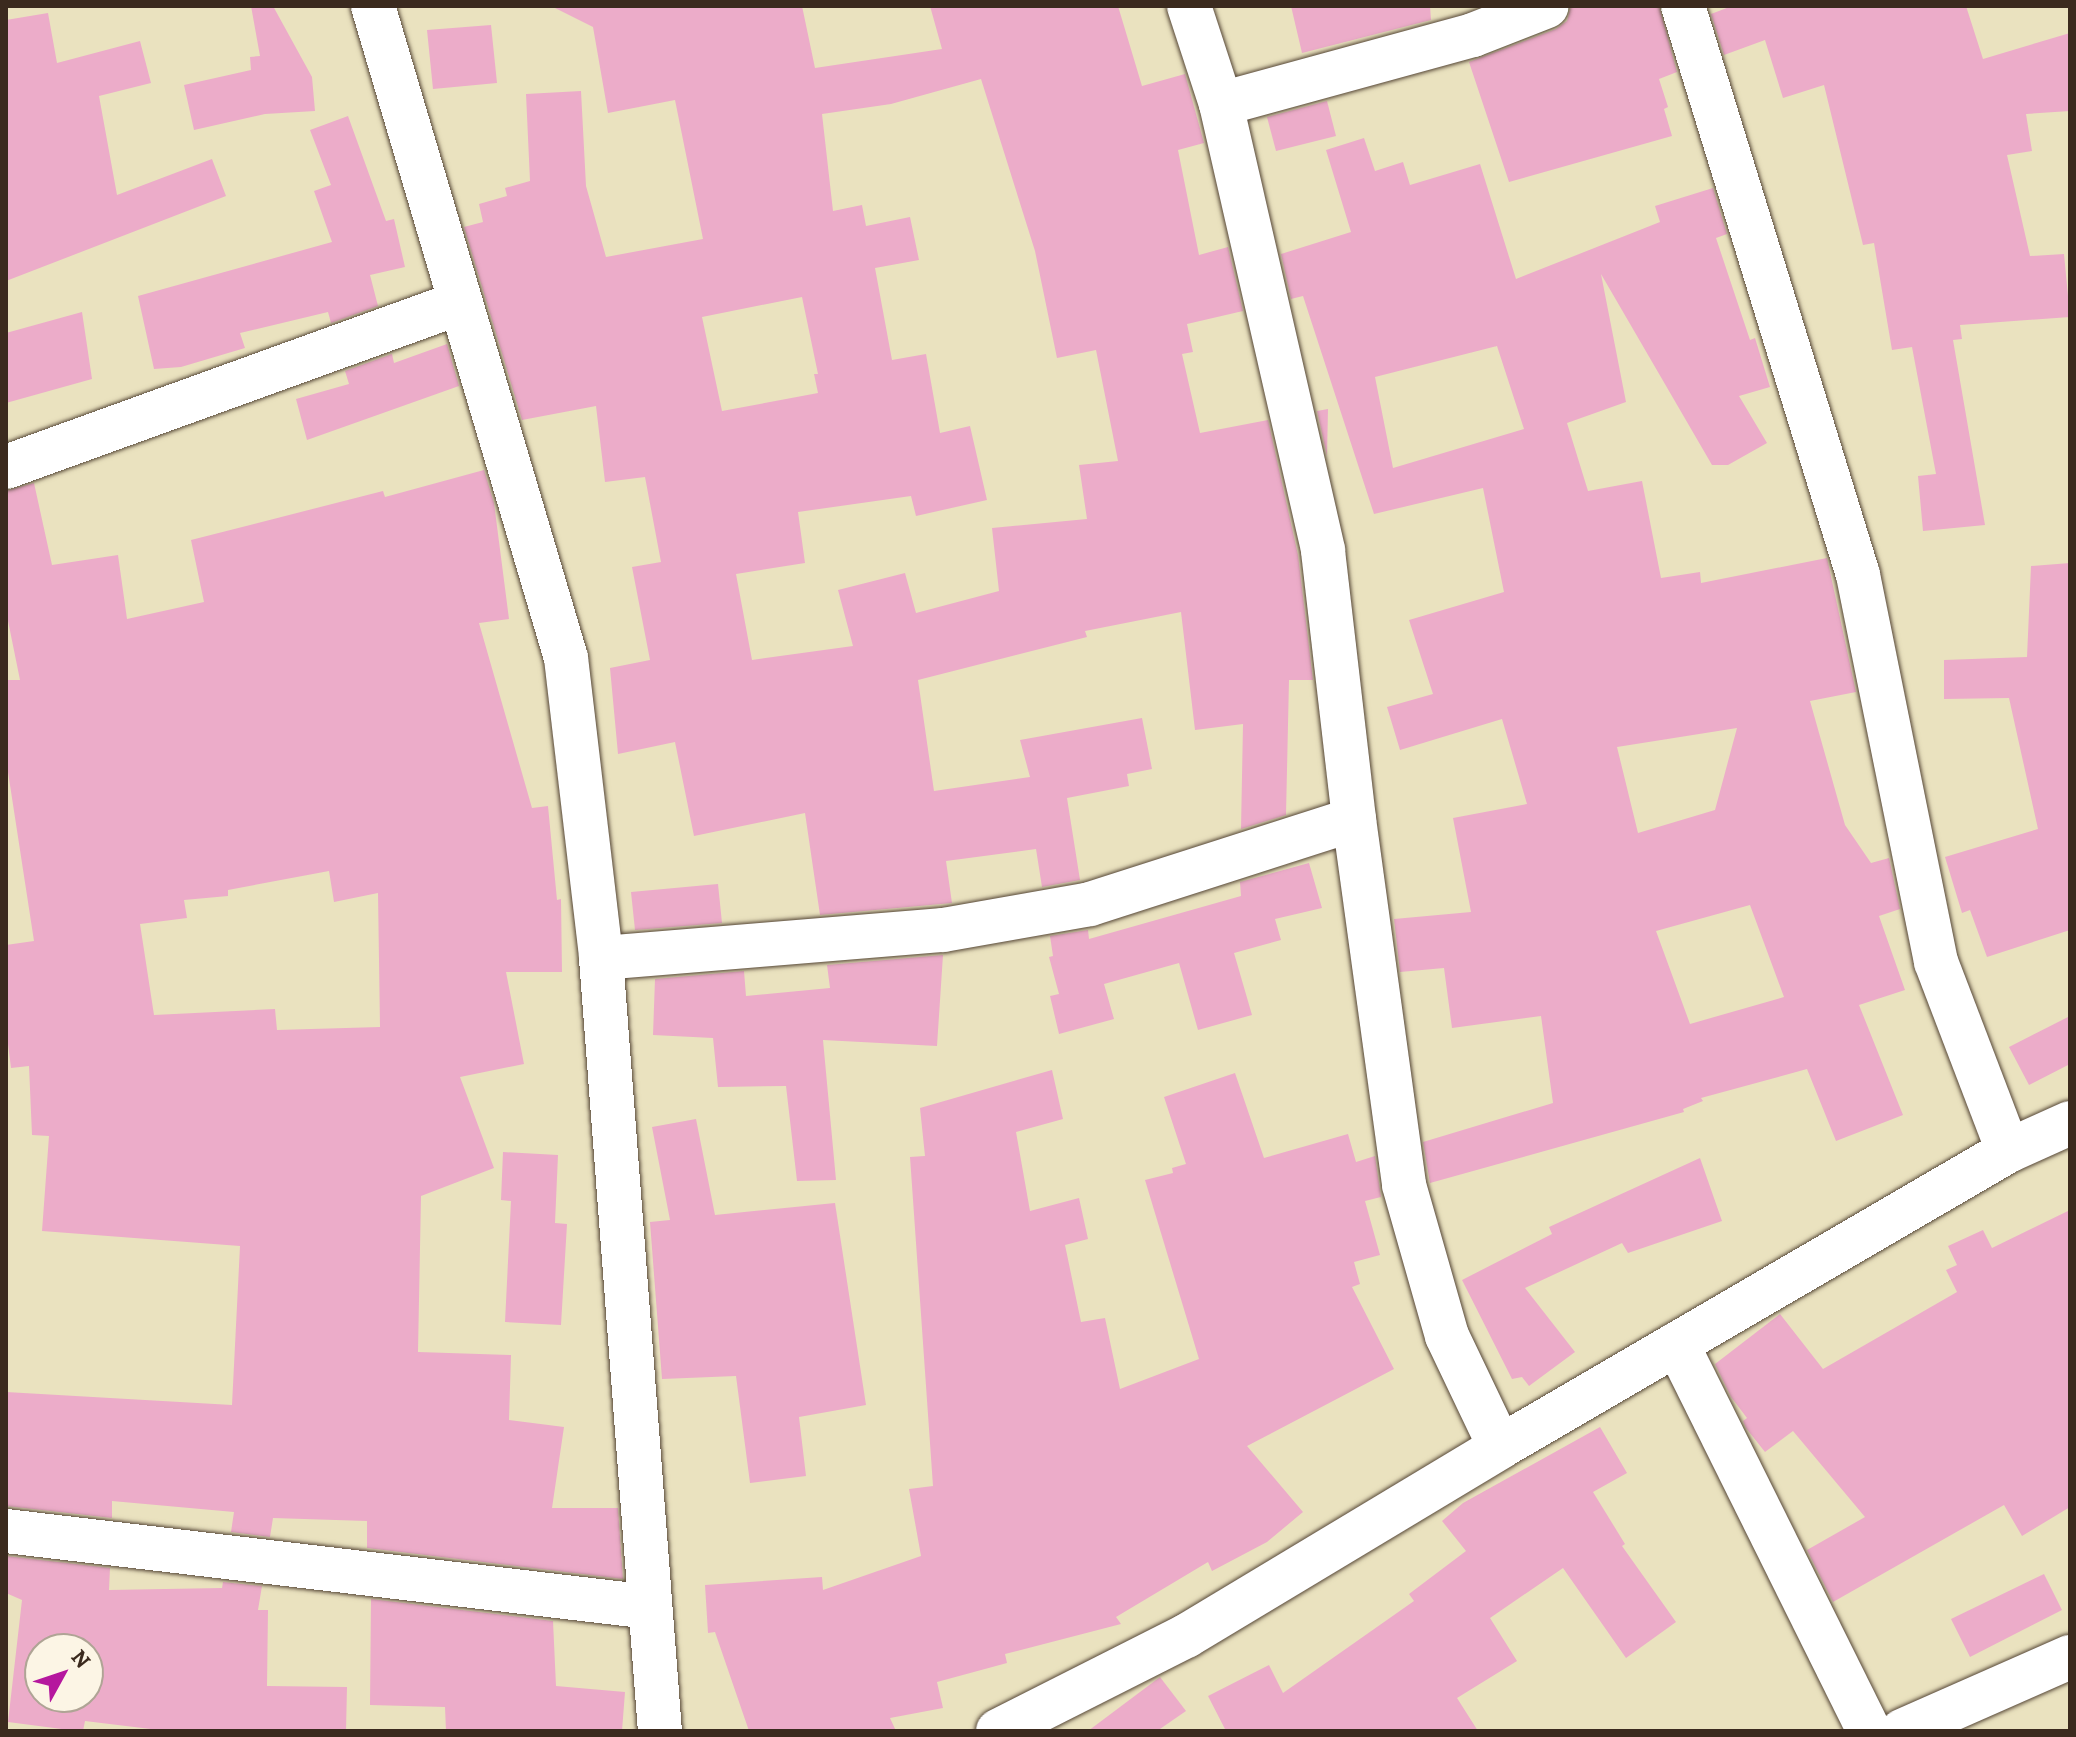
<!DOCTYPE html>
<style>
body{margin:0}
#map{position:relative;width:2076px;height:1737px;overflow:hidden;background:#eae2bf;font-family:Alegreya,serif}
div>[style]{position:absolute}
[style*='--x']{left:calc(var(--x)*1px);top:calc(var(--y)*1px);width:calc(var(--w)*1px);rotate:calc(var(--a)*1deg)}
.building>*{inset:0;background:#ecacc9}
.roads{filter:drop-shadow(0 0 2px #554636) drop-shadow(0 0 2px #554636)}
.minor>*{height:44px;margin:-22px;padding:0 22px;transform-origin:22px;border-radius:22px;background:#fff}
span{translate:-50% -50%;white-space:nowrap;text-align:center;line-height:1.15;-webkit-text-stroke:8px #fcf5e5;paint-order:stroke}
.frame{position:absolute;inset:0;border:8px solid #3b2a1e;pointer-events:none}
.north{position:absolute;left:24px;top:1633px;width:80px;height:80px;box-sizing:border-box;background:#fcf5e5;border:2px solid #afa495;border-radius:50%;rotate:50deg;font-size:22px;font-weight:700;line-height:32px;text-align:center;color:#3b2a1e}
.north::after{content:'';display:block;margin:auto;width:28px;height:36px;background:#b5179e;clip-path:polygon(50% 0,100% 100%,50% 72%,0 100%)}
</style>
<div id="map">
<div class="building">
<div style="clip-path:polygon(251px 6px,273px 6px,312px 77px,315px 111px,265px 114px,194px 130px,184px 85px,251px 70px,250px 57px,260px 56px)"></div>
<div style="clip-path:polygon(evenodd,551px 6px,802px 6px,815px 68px,942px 49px,930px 6px,1118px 6px,1142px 86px,1185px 74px,1204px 143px,1178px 150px,1199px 255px,1228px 247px,1243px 311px,1187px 324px,1193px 352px,1182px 354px,1200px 433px,1268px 420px,1298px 555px,1313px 680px,1289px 680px,1286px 815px,1241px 829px,1243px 724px,1195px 730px,1181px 612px,1085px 631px,1087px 637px,918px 680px,934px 791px,1030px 777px,1020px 740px,1142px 718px,1152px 769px,1127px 774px,1129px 786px,1067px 798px,1080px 880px,1042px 887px,1036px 849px,946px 861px,952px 903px,820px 915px,805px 813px,694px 836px,675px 742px,618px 754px,610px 668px,650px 660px,632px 567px,661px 562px,645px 477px,605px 482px,596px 406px,522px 420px,464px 227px,483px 222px,479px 204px,507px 196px,505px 188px,530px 181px,526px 94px,581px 91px,586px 186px,606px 257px,703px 239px,675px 100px,608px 113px,593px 27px,551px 6px,981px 79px,1035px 251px,1057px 358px,1096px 350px,1118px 461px,1079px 465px,1087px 519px,992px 528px,999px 591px,916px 613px,905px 573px,838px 590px,853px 646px,752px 660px,736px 574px,805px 563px,798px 512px,911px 496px,916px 516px,987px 500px,970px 426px,940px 433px,926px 354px,892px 360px,875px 268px,919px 260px,910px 217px,866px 226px,862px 205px,833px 211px,822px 114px,891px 104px,981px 79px,551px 6px,802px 297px,818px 374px,814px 374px,818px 393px,722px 411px,702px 317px,802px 297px)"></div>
<div style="clip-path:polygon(1291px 6px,1430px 6px,1431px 20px,1302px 53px)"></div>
<div style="clip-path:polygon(1571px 6px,1659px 6px,1677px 72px,1659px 79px,1668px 107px,1664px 109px,1672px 136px,1509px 182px,1469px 62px,1556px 29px,1567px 21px)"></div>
<div style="clip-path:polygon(1732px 6px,1966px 6px,1983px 59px,2070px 33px,2070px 111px,2026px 114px,2032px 151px,2007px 155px,2030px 256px,2064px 254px,2070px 317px,1960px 325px,1962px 339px,1953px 340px,1985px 525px,1923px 531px,1918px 476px,1936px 474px,1912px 347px,1892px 350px,1874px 243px,1863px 245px,1824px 85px,1783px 98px,1765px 40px,1724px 55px,1711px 14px)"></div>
<div style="clip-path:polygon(48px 13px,57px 63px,140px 41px,151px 83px,99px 96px,117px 195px,212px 159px,226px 196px,6px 281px,6px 20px)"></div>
<div style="clip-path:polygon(491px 25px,497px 83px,433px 89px,427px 30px)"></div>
<div style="clip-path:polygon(1327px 101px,1336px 136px,1276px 151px,1267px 117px)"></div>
<div style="clip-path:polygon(348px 116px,386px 221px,394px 219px,405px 267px,370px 275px,378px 306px,331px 323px,328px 312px,240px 333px,245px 348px,181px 367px,154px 369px,138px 296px,332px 242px,314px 191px,331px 185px,310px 130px)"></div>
<div style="clip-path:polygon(evenodd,1364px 138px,1375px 171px,1403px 162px,1410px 185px,1480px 164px,1516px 279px,1660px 222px,1655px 206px,1713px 188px,1727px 234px,1716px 238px,1750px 340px,1755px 338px,1770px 387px,1739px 396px,1767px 443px,1728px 465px,1712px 465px,1601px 274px,1626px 402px,1567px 423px,1588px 491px,1642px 481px,1661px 578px,1700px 572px,1701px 583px,1827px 558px,1856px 692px,1810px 701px,1845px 825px,1871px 863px,1889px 858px,1900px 909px,1879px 916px,1905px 990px,1859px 1005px,1903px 1115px,1836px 1141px,1807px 1069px,1701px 1098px,1703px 1101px,1683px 1109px,1684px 1112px,1430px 1183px,1423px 1142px,1553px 1103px,1541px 1016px,1452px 1028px,1444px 968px,1400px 972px,1394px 919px,1471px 912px,1453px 818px,1527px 804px,1502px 719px,1400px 750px,1387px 707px,1433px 694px,1409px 620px,1504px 592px,1483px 488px,1374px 514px,1303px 296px,1291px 299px,1281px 254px,1351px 232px,1326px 150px,1364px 138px,1497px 346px,1524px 429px,1393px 468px,1375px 377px,1497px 346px,1364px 138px,1737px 728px,1715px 810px,1638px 833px,1617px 747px,1737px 728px,1364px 138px,1750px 905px,1784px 997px,1690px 1024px,1656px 931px,1750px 905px)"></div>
<div style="clip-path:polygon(82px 312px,92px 379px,6px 403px,6px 333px)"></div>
<div style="clip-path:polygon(447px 344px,459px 386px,307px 440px,296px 399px,349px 384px,345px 371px,392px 354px,394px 363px)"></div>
<div style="clip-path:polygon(1328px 409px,1327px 456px,1317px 411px)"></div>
<div style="clip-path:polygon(evenodd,484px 470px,494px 503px,509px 619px,479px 623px,532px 808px,548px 806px,557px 900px,561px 899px,562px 972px,506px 972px,524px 1064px,460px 1077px,494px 1168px,421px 1196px,418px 1352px,511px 1355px,509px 1420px,564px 1427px,552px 1508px,618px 1508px,623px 1579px,367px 1548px,367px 1521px,273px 1518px,270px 1537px,231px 1532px,234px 1512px,112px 1501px,112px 1518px,6px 1506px,6px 1392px,232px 1405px,240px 1246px,42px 1231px,49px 1136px,32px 1135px,29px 1066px,11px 1068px,6px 1028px,6px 945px,34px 941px,6px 759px,6px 680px,20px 680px,6px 611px,6px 491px,34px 483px,52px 565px,118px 555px,127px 619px,204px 602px,191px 540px,383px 491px,385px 497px,484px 470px,329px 871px,334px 902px,378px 893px,380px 1027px,277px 1030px,275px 1009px,154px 1015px,140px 924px,187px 918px,184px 900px,228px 896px,228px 890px,329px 871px)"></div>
<div style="clip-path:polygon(2070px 563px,2070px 930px,1987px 957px,1970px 910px,1962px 913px,1945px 857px,2038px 829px,2009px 698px,1944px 699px,1944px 660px,2027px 657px,2031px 566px)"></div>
<div style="clip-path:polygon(1309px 863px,1322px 908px,1275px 919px,1281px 940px,1234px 953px,1252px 1015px,1198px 1030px,1179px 963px,1104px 984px,1114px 1019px,1059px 1034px,1050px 996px,1059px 994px,1049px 957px,1053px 956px,1050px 936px,1088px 930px,1089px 939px,1241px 896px,1240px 882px)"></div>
<div style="clip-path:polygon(718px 884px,722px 923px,635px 930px,631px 892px)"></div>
<div style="clip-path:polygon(943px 955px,937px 1046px,823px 1040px,836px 1180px,797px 1181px,786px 1086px,718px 1087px,713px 1038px,653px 1035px,655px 979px,744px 971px,746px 996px,830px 988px,827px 965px)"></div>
<div style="clip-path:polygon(2070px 1016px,2070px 1064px,2029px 1085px,2009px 1047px)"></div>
<div style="clip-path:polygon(1052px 1070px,1063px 1119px,1016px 1132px,1030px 1211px,1079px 1198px,1088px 1239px,1065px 1245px,1081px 1322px,1105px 1318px,1120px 1389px,1199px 1359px,1145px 1180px,1173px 1173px,1172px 1168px,1186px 1164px,1164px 1097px,1235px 1073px,1264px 1158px,1348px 1134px,1356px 1162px,1375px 1156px,1381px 1197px,1365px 1201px,1380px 1255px,1354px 1262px,1360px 1284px,1352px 1287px,1394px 1369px,1247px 1446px,1303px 1512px,1267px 1542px,1212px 1571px,1208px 1562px,1116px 1617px,1121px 1624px,1005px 1654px,1007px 1663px,937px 1682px,943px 1708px,890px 1718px,896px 1731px,749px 1731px,715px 1632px,708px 1633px,705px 1585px,822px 1577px,823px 1590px,921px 1556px,909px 1489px,933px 1486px,910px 1157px,925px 1156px,920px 1108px)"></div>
<div style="clip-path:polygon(696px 1119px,715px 1215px,835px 1203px,866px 1405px,799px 1417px,806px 1476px,750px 1483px,736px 1376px,662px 1379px,650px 1222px,670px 1220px,652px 1127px)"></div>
<div style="clip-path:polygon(503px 1152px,558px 1155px,555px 1223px,567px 1224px,561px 1325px,505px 1322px,511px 1201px,501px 1200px)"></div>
<div style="clip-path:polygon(1700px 1158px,1722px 1221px,1628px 1253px,1622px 1243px,1525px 1288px,1575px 1352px,1529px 1386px,1522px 1377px,1512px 1379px,1462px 1280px,1552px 1234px,1549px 1227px)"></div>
<div style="clip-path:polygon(2070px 1210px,2070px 1507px,2022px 1536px,2004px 1505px,1833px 1602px,1807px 1550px,1865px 1517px,1793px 1431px,1765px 1452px,1746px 1428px,1743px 1421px,1747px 1418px,1731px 1397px,1715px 1364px,1780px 1314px,1823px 1369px,1957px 1292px,1946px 1270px,1957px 1265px,1948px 1246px,1983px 1230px,1992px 1248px)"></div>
<div style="clip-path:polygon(1600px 1427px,1627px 1473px,1593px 1492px,1625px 1544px,1622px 1546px,1676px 1622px,1626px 1658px,1563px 1568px,1490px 1618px,1517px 1661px,1457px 1698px,1478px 1731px,1226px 1731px,1208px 1696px,1269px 1665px,1283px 1693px,1414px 1601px,1409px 1594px,1466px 1551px,1442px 1521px,1463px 1503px)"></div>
<div style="clip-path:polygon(evenodd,6px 1556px,110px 1568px,109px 1590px,222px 1588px,223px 1582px,262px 1586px,258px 1610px,268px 1610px,267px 1686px,347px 1687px,346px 1731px,167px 1731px,85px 1721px,83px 1731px,77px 1731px,8px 1722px,22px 1600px,6px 1593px,6px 1556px,40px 1649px,88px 1649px,88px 1697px,40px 1697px,40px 1649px)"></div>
<div style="clip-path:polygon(2044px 1574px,2062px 1610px,1970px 1657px,1951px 1619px)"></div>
<div style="clip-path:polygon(371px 1599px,553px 1621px,556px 1686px,625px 1692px,622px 1731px,446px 1731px,445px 1707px,370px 1705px)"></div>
<div style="clip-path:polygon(1160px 1677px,1186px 1711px,1157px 1731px,1088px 1731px)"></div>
</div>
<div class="roads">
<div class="minor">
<div style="--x:373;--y:6;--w:680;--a:73.51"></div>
<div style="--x:566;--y:658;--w:302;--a:83.3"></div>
<div style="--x:601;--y:958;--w:775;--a:85.64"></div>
<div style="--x:1189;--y:6;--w:103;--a:71.9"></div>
<div style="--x:1221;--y:104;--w:458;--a:77.1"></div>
<div style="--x:1323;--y:551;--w:270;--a:83.4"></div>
<div style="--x:1354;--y:819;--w:369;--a:82.2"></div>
<div style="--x:1404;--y:1185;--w:157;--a:74.1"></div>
<div style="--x:1447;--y:1336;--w:123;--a:64.5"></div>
<div style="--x:1683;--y:6;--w:595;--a:72.9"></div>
<div style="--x:1858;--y:575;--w:395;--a:78.6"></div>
<div style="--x:1936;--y:962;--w:202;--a:69.1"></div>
<div style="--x:1221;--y:104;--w:261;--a:-15.3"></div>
<div style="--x:1473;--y:35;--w:79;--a:-21.4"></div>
<div style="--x:6;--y:467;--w:483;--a:-19.9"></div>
<div style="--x:601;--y:958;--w:343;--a:-4.7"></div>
<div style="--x:943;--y:930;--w:149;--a:-10"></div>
<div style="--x:1090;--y:904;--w:277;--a:-17.8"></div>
<div style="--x:1677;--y:1344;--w:432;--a:63.6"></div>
<div style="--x:6;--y:1531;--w:648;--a:6.73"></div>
<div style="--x:998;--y:1731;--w:211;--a:-26.8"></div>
<div style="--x:1186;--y:1636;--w:366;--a:-31"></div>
<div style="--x:1500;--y:1447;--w:588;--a:-30.23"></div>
<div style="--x:2008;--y:1151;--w:68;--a:-24.3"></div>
<div style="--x:1902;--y:1731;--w:184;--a:-23.8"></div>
</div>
</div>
<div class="frame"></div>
<div class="north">N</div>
</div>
